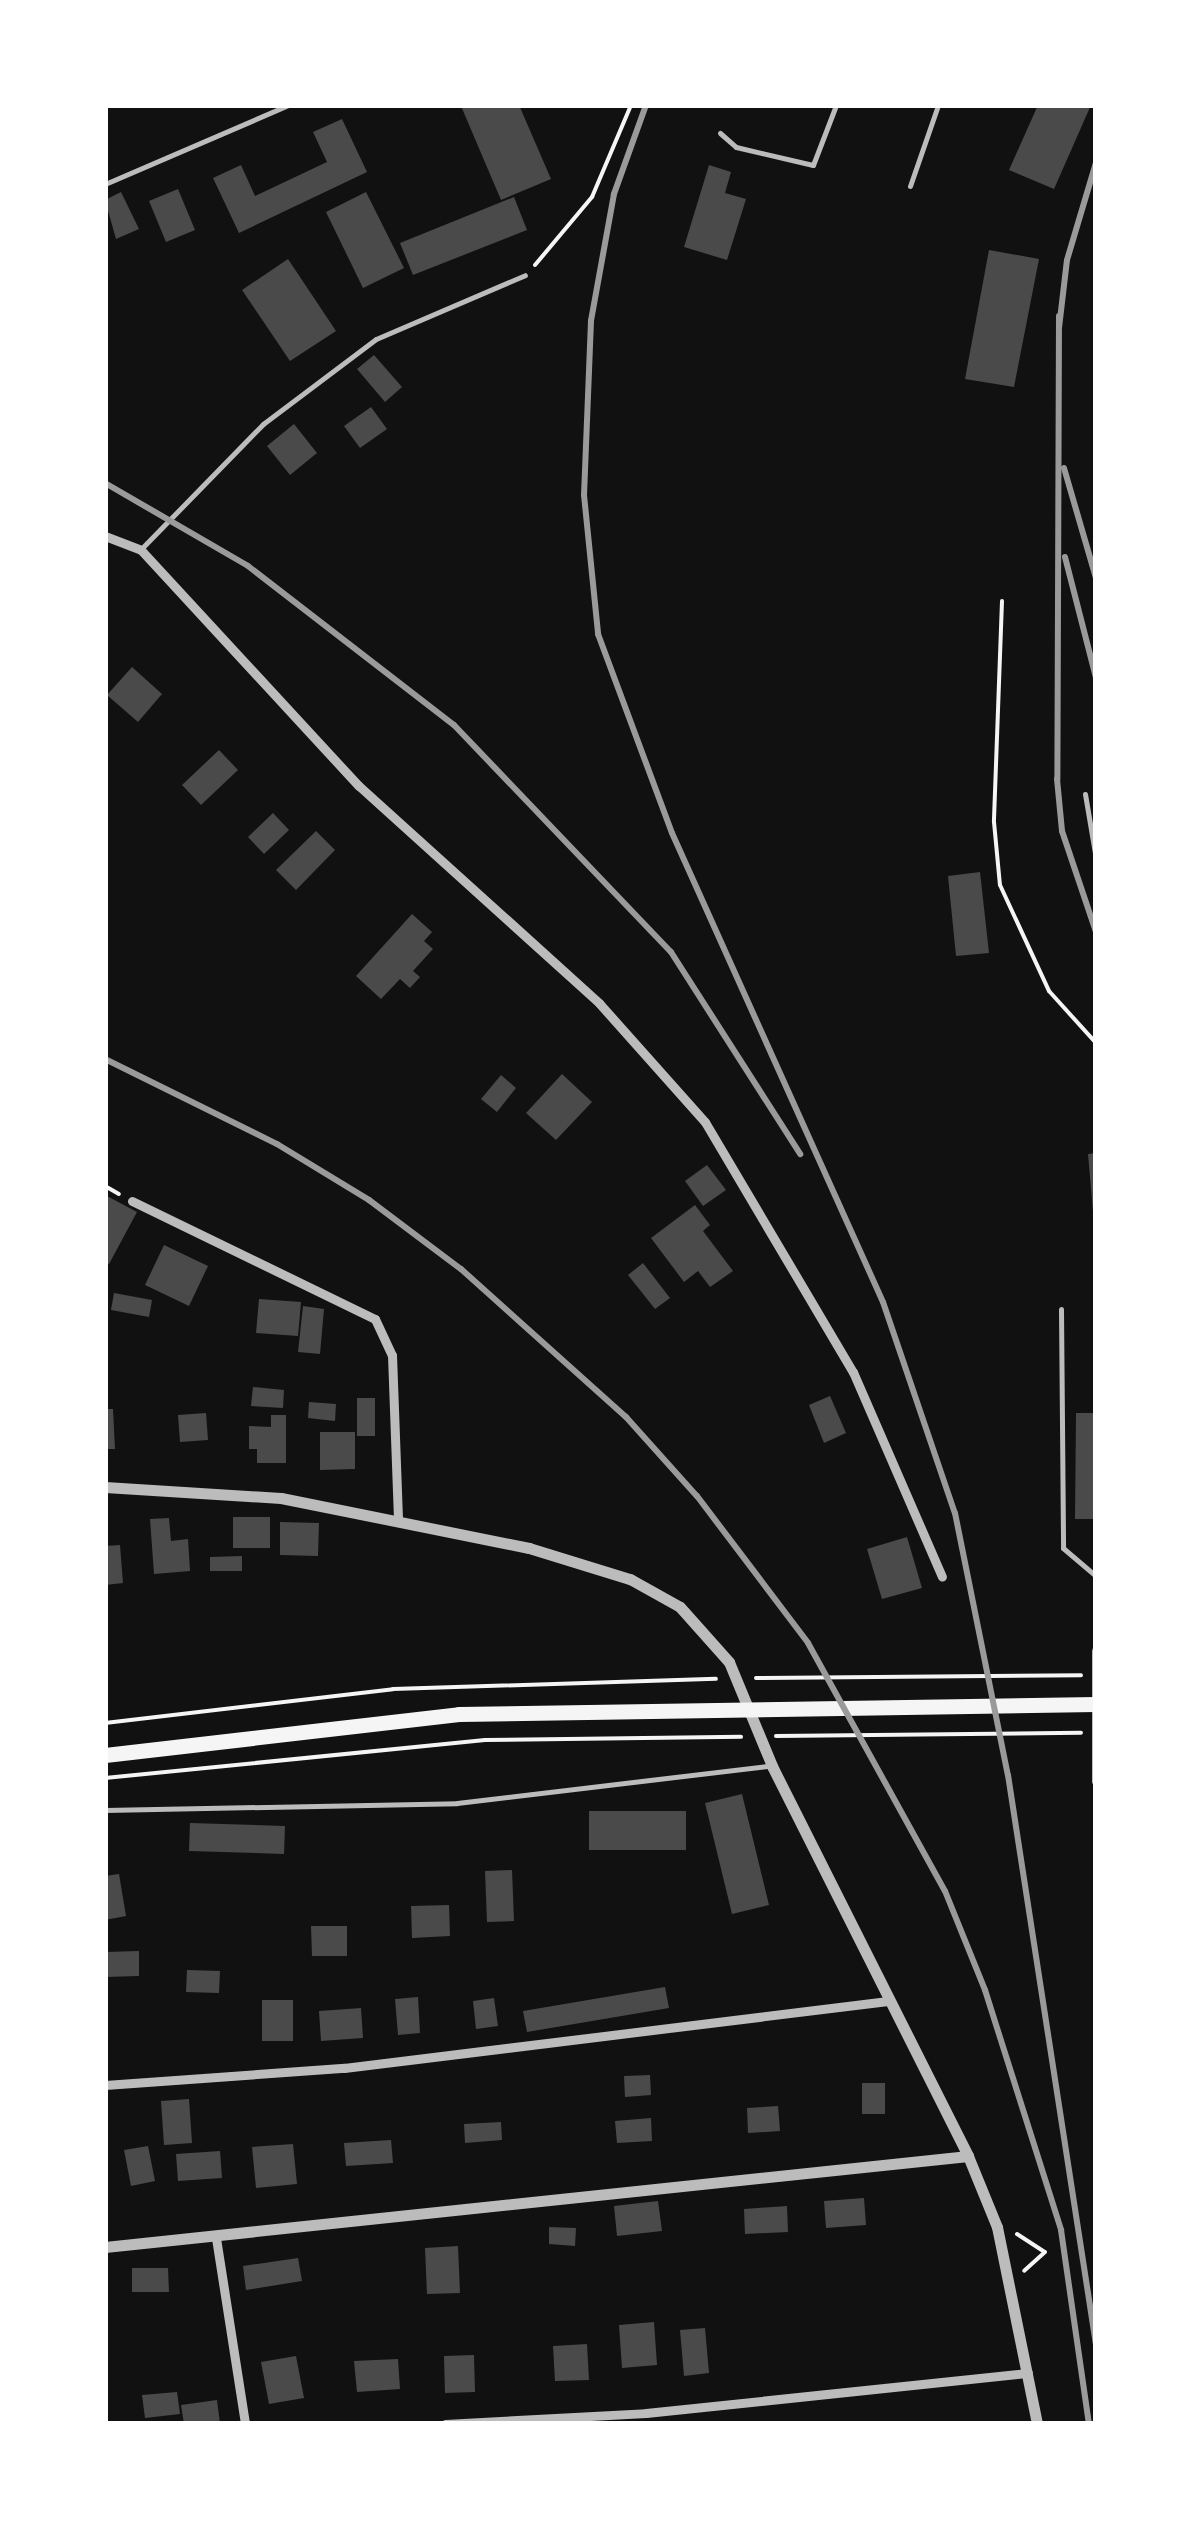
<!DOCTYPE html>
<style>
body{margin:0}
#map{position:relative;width:1201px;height:2529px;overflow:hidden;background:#111;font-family:"Alegreya Sans",sans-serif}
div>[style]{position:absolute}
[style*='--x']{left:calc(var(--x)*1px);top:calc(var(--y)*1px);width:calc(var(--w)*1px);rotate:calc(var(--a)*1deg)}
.building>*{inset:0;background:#4a4a4a}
.path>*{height:4px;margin:-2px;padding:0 2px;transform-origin:2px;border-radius:2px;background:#f5f5f5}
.service>*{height:5px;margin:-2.5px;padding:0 2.5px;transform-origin:2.5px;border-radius:2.5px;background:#bcbcbc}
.minor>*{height:9px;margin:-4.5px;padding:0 4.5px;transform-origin:4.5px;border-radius:4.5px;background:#bcbcbc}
.tertiary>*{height:11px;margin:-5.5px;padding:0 5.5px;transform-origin:5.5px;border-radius:5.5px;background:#bcbcbc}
.primary>*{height:15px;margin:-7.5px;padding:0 7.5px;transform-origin:7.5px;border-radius:7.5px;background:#f5f5f5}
.rail>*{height:6px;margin:-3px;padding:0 3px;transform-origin:3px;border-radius:3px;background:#9a9a9a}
span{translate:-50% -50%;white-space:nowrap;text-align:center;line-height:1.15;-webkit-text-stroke:9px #fff;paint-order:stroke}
.frame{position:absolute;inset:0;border:108px solid #fff;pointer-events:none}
</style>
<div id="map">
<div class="building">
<div style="clip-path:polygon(519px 105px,551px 179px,501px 200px,461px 106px)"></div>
<div style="clip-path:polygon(1038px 105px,1091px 105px,1054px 189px,1009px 170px)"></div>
<div style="clip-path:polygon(342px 119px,367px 172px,239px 233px,213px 178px,241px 165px,255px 196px,327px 162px,313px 132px)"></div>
<div style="clip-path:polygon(709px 165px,731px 172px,725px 193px,746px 199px,727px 260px,684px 247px)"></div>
<div style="clip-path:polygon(178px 189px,195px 230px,166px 242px,149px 201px)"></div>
<div style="clip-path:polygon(121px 192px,139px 229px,116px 239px,105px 200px)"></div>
<div style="clip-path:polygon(366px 192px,404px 268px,363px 288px,326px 212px)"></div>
<div style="clip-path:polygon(514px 197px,527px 230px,413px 275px,400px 243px)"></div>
<div style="clip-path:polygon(989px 250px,1039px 259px,1014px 387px,965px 379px)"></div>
<div style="clip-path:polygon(288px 259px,336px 331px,290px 361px,242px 290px)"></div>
<div style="clip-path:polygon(374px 355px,402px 387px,385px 402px,357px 369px)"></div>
<div style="clip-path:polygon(371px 407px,387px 429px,360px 448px,344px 426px)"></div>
<div style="clip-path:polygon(294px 424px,317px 453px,290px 475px,267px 446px)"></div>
<div style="clip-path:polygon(132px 667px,162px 694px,138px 722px,107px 695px)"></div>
<div style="clip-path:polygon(219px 750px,238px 770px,201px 805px,182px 785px)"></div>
<div style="clip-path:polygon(273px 813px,289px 830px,264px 854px,248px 837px)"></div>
<div style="clip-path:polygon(316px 831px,335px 850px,296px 890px,276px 870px)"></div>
<div style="clip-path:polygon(980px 872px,989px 953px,956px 956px,948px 876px)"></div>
<div style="clip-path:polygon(412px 914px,432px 932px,424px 941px,433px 949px,413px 971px,420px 977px,410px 988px,400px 979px,381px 999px,356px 976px)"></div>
<div style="clip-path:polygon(562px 1074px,592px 1102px,556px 1140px,526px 1113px)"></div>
<div style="clip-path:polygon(501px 1075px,516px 1088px,497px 1112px,481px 1099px)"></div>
<div style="clip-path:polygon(1096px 1153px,1096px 1212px,1093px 1212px,1088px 1154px)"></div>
<div style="clip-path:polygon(707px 1165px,726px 1190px,703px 1206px,685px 1181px)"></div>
<div style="clip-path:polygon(107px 1196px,137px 1212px,109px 1264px,105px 1262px)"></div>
<div style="clip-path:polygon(695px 1205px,710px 1225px,703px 1231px,733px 1271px,710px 1287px,698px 1271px,684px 1282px,651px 1238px)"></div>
<div style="clip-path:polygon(164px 1245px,208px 1266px,189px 1306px,145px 1285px)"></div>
<div style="clip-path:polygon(643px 1263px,670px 1298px,655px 1309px,628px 1275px)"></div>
<div style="clip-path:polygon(114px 1293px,152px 1300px,149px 1317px,111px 1310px)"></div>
<div style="clip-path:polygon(259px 1299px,301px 1302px,298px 1336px,256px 1333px)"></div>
<div style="clip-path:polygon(303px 1306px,324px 1309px,320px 1354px,298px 1352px)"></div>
<div style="clip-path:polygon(253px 1387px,284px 1390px,283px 1408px,251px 1406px)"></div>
<div style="clip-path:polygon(830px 1396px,846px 1433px,824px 1443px,809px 1405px)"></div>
<div style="clip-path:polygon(357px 1398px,375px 1398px,375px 1436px,357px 1436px)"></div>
<div style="clip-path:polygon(309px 1402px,336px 1404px,335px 1421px,308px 1418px)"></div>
<div style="clip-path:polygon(105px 1409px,113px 1409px,115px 1449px,105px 1449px)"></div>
<div style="clip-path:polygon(206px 1413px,208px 1440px,180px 1442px,178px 1415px)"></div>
<div style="clip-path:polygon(1076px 1413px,1096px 1413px,1096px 1519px,1075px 1519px)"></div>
<div style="clip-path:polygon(271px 1415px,286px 1415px,286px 1463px,257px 1463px,257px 1449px,249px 1449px,249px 1426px,271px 1427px)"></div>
<div style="clip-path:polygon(320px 1432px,355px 1432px,355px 1469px,320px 1470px)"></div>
<div style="clip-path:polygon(233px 1517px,270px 1517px,270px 1548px,233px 1548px)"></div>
<div style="clip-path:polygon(169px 1518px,171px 1541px,188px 1539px,190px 1571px,154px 1574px,150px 1519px)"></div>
<div style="clip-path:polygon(280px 1522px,319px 1523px,318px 1556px,280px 1555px)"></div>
<div style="clip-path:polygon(907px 1537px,922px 1588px,882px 1599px,867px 1549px)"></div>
<div style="clip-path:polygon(120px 1545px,123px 1583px,105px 1585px,105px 1546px)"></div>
<div style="clip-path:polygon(242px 1556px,242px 1571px,210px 1571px,210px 1557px)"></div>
<div style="clip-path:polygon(742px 1794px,769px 1905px,732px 1914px,705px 1803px)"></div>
<div style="clip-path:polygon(589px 1811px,686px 1811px,686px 1850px,589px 1850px)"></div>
<div style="clip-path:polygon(190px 1823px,285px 1826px,284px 1854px,189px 1851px)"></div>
<div style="clip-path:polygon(512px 1870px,514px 1921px,487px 1922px,485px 1871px)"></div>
<div style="clip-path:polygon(119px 1874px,126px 1916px,105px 1920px,105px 1876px)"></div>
<div style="clip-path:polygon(449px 1905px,450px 1936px,412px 1938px,411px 1906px)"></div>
<div style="clip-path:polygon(311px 1926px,347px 1926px,347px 1956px,312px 1956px)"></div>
<div style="clip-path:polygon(139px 1951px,139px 1976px,105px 1977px,105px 1952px)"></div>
<div style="clip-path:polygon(187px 1970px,220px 1971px,219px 1993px,186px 1992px)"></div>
<div style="clip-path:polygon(665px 1987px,669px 2008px,527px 2032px,523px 2011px)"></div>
<div style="clip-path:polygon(418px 1997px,420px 2033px,398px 2035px,395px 1999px)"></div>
<div style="clip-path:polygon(494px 1998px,498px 2026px,476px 2029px,473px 2001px)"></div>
<div style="clip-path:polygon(262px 2000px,293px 2000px,293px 2041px,262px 2041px)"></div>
<div style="clip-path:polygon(361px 2008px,363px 2038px,321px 2041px,319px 2011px)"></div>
<div style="clip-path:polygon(650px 2075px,651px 2095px,625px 2097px,624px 2076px)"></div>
<div style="clip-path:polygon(862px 2083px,885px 2083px,885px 2114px,862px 2114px)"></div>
<div style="clip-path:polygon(189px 2099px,192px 2143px,164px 2145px,161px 2101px)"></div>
<div style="clip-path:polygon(778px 2106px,780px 2131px,748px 2133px,747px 2108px)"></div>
<div style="clip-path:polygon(651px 2118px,652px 2141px,617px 2143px,615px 2121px)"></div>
<div style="clip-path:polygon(501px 2122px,502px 2140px,465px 2143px,464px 2124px)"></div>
<div style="clip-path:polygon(391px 2140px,393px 2163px,346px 2166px,344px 2143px)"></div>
<div style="clip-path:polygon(293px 2144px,297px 2184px,256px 2188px,252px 2147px)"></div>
<div style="clip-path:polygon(148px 2146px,155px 2181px,131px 2186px,124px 2150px)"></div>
<div style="clip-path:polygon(220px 2151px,222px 2178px,178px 2181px,176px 2154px)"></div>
<div style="clip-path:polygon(864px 2198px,866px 2225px,826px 2228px,824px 2201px)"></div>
<div style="clip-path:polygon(658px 2201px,662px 2231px,617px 2236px,614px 2206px)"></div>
<div style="clip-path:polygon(787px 2206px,788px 2232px,745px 2234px,744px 2209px)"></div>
<div style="clip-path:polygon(549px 2227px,576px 2228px,575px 2246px,549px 2244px)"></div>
<div style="clip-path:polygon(458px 2246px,460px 2293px,427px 2294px,425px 2248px)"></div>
<div style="clip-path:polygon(298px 2258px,302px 2281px,246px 2290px,243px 2266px)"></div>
<div style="clip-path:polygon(132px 2268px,168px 2268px,169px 2292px,132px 2292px)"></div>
<div style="clip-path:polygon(654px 2322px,657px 2365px,622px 2368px,619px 2325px)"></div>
<div style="clip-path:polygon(705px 2328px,709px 2373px,684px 2376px,680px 2330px)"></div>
<div style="clip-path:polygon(587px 2344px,589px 2380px,555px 2381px,553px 2346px)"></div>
<div style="clip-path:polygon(474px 2355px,475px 2392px,445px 2393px,444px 2356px)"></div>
<div style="clip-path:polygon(296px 2356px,304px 2398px,269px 2404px,261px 2362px)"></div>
<div style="clip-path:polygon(398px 2359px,400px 2389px,357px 2392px,354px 2361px)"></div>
<div style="clip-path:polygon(177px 2392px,180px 2414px,145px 2418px,142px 2395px)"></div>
<div style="clip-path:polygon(217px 2400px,220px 2424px,184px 2424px,181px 2405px)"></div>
</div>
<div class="path">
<div style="--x:535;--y:265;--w:89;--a:-50"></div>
<div style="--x:592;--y:197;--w:100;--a:-67"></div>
<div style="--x:1002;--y:601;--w:221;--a:92.1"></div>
<div style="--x:994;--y:822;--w:63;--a:84.6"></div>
<div style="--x:1000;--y:885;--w:117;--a:65.2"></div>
<div style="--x:1049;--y:991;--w:70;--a:47.9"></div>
<div style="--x:105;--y:1186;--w:16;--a:30"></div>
<div style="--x:756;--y:1678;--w:325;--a:-0.5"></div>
<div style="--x:105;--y:1723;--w:290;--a:-6.7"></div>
<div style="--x:393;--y:1689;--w:323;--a:-1.8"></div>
<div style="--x:776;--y:1736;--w:305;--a:-0.6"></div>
<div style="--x:105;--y:1778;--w:382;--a:-5.7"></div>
<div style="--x:485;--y:1740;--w:256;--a:-0.7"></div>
<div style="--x:1017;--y:2234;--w:33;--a:33"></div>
<div style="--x:1045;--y:2252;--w:28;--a:138"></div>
</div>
<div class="service">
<div style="--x:720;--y:133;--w:21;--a:41"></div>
<div style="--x:736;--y:147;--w:79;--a:13.2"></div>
<div style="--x:813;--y:165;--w:64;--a:-69"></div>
<div style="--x:105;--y:184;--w:199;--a:-23.3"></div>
<div style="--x:910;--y:186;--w:86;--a:-70.9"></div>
<div style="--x:142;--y:548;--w:173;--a:-45.7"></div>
<div style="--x:263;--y:424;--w:141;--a:-37"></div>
<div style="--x:376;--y:339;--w:162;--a:-23.2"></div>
<div style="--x:1085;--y:794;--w:66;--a:80.4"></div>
<div style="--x:1061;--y:1309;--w:239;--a:89.5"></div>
<div style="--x:1063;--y:1548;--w:43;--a:40.3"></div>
<div style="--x:105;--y:1810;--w:352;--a:-1.1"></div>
<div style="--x:457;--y:1803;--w:314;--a:-6.8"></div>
</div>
<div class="minor">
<div style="--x:105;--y:536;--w:39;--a:21"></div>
<div style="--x:141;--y:550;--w:321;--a:47.3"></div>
<div style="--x:359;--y:786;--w:324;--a:42.1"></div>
<div style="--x:599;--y:1003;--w:159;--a:48.3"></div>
<div style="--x:705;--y:1122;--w:291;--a:59.4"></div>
<div style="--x:853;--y:1372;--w:223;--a:66.5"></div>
<div style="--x:132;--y:1201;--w:270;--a:25.9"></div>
<div style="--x:375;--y:1319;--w:40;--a:65"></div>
<div style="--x:392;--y:1355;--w:167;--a:87.9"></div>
<div style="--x:1096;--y:1651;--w:130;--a:90"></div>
<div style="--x:105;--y:2085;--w:240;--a:-4.1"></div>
<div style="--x:344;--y:2068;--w:548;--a:-7.02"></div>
<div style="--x:216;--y:2238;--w:188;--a:81.1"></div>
<div style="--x:445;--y:2424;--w:201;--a:-3.1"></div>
<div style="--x:646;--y:2413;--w:384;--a:-6"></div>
</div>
<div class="tertiary">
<div style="--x:105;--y:1487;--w:176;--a:3.6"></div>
<div style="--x:281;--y:1498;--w:253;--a:11.4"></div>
<div style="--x:529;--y:1548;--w:106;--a:17.1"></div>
<div style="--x:630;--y:1579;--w:57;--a:29.2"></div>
<div style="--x:680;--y:1607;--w:74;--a:48.3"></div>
<div style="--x:729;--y:1662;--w:113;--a:67.5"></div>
<div style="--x:772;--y:1766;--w:436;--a:63.3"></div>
<div style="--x:968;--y:2156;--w:77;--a:67.8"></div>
<div style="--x:997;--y:2227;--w:201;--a:78.5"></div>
<div style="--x:105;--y:2247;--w:868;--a:-6.02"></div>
</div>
<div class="primary">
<div style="--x:105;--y:1755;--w:356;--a:-6.6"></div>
<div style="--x:459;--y:1714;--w:637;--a:-0.9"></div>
</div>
<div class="rail">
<div style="--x:646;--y:105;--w:95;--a:109.8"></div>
<div style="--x:614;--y:194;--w:129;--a:100.3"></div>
<div style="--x:591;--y:321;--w:174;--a:92.3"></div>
<div style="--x:584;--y:495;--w:140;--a:84.2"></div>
<div style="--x:598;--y:634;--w:212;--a:69.6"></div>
<div style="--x:672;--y:833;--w:514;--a:65.78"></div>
<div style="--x:883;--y:1302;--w:223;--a:71.2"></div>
<div style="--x:955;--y:1513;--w:267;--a:78.6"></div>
<div style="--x:1008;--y:1775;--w:577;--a:81.22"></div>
<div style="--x:1059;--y:316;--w:463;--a:90.2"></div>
<div style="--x:1057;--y:779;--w:52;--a:84.5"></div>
<div style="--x:1062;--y:831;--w:107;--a:71.4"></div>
<div style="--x:1059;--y:328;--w:68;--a:-83.3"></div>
<div style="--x:1067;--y:260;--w:101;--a:-73.4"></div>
<div style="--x:1064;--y:468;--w:115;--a:73.8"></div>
<div style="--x:105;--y:483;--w:165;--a:30.1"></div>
<div style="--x:248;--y:566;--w:260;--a:37.7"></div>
<div style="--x:454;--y:725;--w:314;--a:46.3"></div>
<div style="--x:671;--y:952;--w:240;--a:57.4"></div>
<div style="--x:1065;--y:557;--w:125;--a:75.6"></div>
<div style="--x:105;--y:1059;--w:192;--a:26.3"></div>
<div style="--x:277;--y:1144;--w:108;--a:31.3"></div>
<div style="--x:369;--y:1200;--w:115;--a:36.9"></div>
<div style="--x:461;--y:1269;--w:222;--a:41.9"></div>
<div style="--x:626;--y:1417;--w:106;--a:48.1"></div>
<div style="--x:697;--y:1496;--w:184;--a:52.9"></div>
<div style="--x:808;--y:1643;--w:283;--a:61.1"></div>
<div style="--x:945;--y:1891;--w:107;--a:68"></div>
<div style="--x:985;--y:1990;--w:252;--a:72.4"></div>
<div style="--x:1061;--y:2230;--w:196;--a:81.8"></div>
</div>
<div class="frame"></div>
</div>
